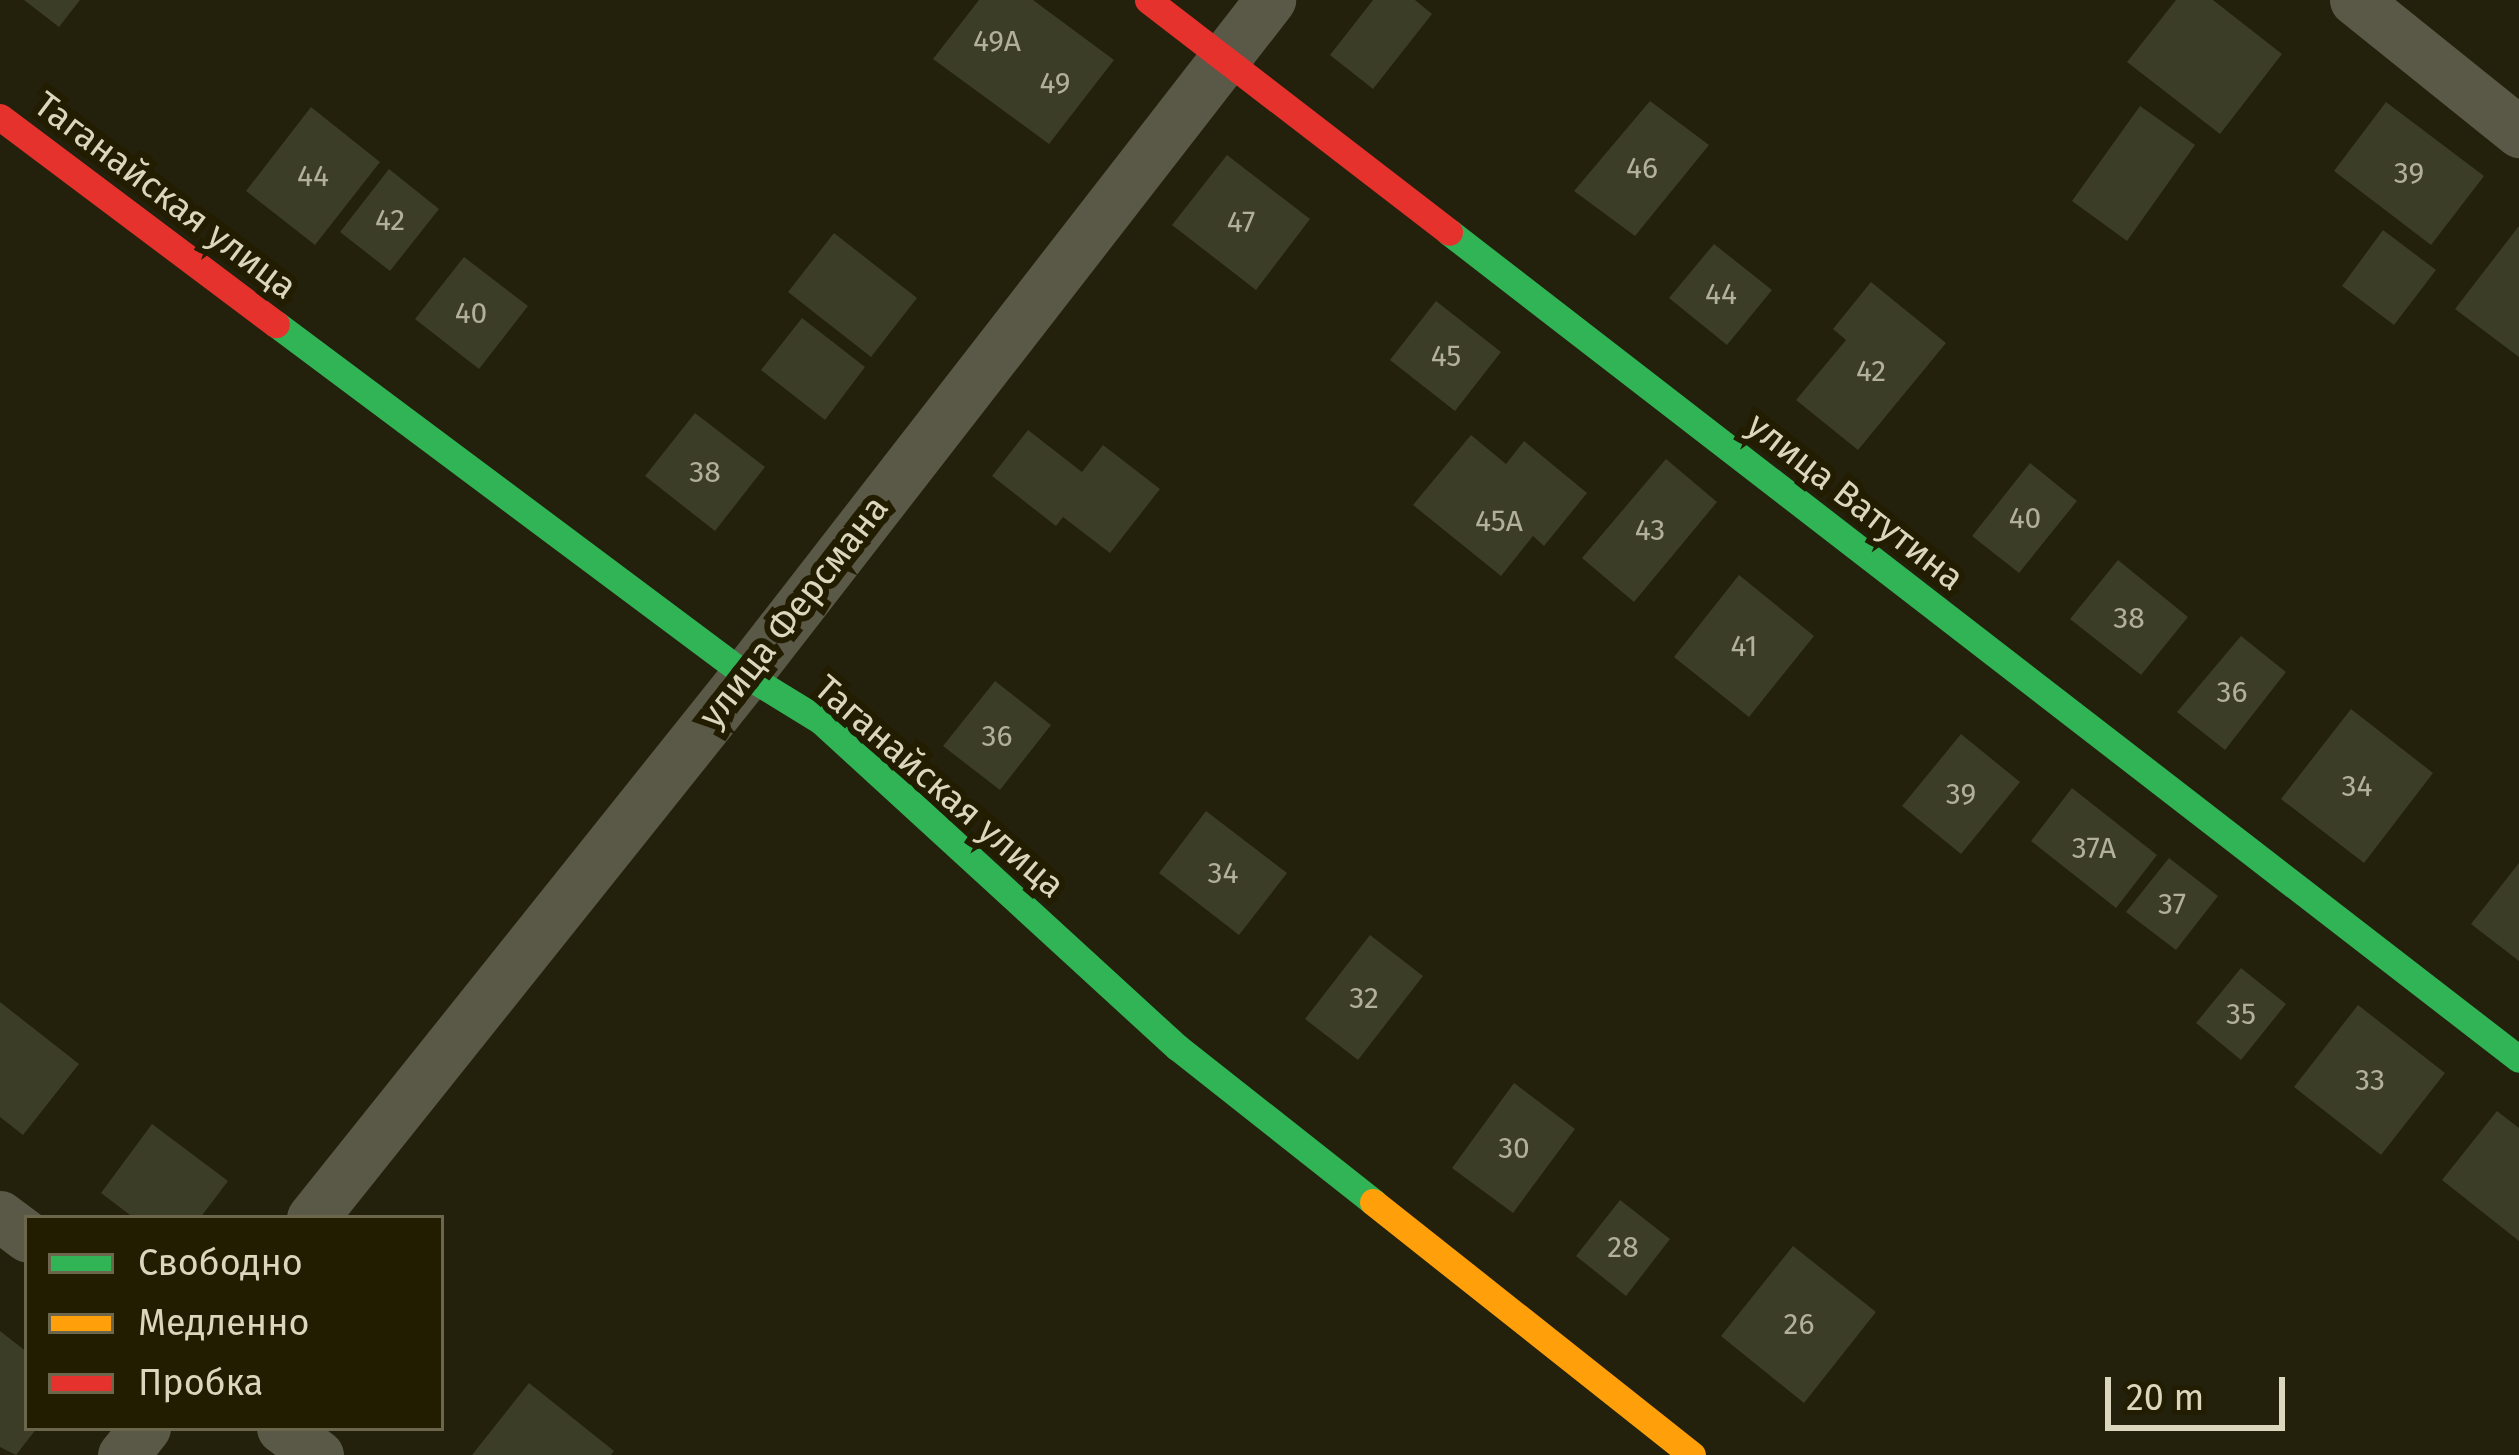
<!DOCTYPE html>
<meta charset="utf-8">
<style>
body{margin:0}
#map{position:relative;width:2519px;height:1455px;overflow:hidden;background:#23200c;font-family:"Fira Sans",sans-serif}
div>[style]{position:absolute}
[style*='--x']{left:calc(var(--x)*1px);top:calc(var(--y)*1px);width:calc(var(--w)*1px);rotate:calc(var(--a)*1deg)}
.building>*{inset:0;background:#3c3d27}
.street>*{height:51px;margin:-25.5px;padding:0 25.5px;transform-origin:25.5px;border-radius:25.5px;background:#5a5847}
.fast>*{height:27px;margin:-13.5px;padding:0 13.5px;transform-origin:13.5px;border-radius:13.5px;background:#30b455}
.slow>*{height:27px;margin:-13.5px;padding:0 13.5px;transform-origin:13.5px;border-radius:13.5px;background:#ff9f0a}
.jam>*{height:27px;margin:-13.5px;padding:0 13.5px;transform-origin:13.5px;border-radius:13.5px;background:#e5322d}
span{translate:-50% -50%;white-space:nowrap;text-align:center;line-height:1.15;-webkit-text-stroke:12px #221d00;paint-order:stroke}
.number-label{font-size:30px;color:#b2b098}
.number-label span{-webkit-text-stroke-width:0}
.street-label{font-size:36px;color:#dad7be}
.legend{position:absolute;left:24px;top:1215px;width:420px;height:216px;box-sizing:border-box;background:#221d00;border:3px solid #6c674c;margin:0;padding:15px 21px;list-style:none;font-size:36px;color:#dad7be}
.legend li{display:flex;align-items:center;gap:24px;height:60px}
.legend b{width:60px;border:3px solid #6c674c}
.scale{position:absolute;left:2105px;top:1377px;width:180px;height:54px;box-sizing:border-box;border:6px solid #dad7be;border-top:0;padding-left:15px;font-size:36px;line-height:42px;white-space:nowrap;color:#dad7be;-webkit-text-stroke:9px #221d00;paint-order:stroke}
</style>
<div id="map">
<div class="building">
<div style="clip-path:polygon(24px 0,80px 0,59px 27px)"></div>
<div style="clip-path:polygon(979px 0,1033px 0,1114px 60px,1049px 144px,933px 59px)"></div>
<div style="clip-path:polygon(1373px 0,1415px 0,1432px 14px,1373px 89px,1330px 55px)"></div>
<div style="clip-path:polygon(2176px 0,2213px 0,2282px 54px,2220px 134px,2127px 62px)"></div>
<div style="clip-path:polygon(1650px 101px,1709px 145px,1635px 236px,1574px 191px)"></div>
<div style="clip-path:polygon(2386px 102px,2484px 176px,2431px 245px,2334px 171px)"></div>
<div style="clip-path:polygon(2140px 106px,2195px 145px,2127px 241px,2072px 201px)"></div>
<div style="clip-path:polygon(311px 107px,380px 162px,315px 245px,246px 191px)"></div>
<div style="clip-path:polygon(1227px 155px,1310px 219px,1256px 290px,1172px 225px)"></div>
<div style="clip-path:polygon(389px 169px,439px 209px,390px 271px,340px 232px)"></div>
<div style="clip-path:polygon(2519px 226px,2519px 357px,2455px 309px)"></div>
<div style="clip-path:polygon(2383px 230px,2436px 270px,2394px 325px,2342px 286px)"></div>
<div style="clip-path:polygon(834px 233px,917px 298px,871px 357px,788px 292px)"></div>
<div style="clip-path:polygon(1714px 244px,1772px 290px,1727px 345px,1669px 298px)"></div>
<div style="clip-path:polygon(464px 257px,528px 306px,479px 369px,415px 319px)"></div>
<div style="clip-path:polygon(1871px 282px,1946px 343px,1858px 450px,1796px 400px,1846px 340px,1833px 329px)"></div>
<div style="clip-path:polygon(1436px 301px,1501px 352px,1455px 411px,1390px 360px)"></div>
<div style="clip-path:polygon(802px 318px,865px 367px,825px 420px,761px 370px)"></div>
<div style="clip-path:polygon(695px 413px,765px 467px,715px 531px,645px 476px)"></div>
<div style="clip-path:polygon(1028px 430px,1082px 472px,1103px 445px,1160px 489px,1110px 553px,1063px 517px,1056px 526px,992px 476px)"></div>
<div style="clip-path:polygon(1471px 435px,1506px 464px,1524px 441px,1587px 493px,1544px 546px,1533px 536px,1501px 576px,1413px 505px)"></div>
<div style="clip-path:polygon(1666px 459px,1717px 502px,1634px 602px,1582px 558px)"></div>
<div style="clip-path:polygon(2030px 463px,2077px 501px,2019px 573px,1972px 536px)"></div>
<div style="clip-path:polygon(2118px 560px,2188px 617px,2141px 675px,2070px 619px)"></div>
<div style="clip-path:polygon(1739px 575px,1814px 636px,1749px 717px,1674px 657px)"></div>
<div style="clip-path:polygon(2241px 636px,2286px 672px,2225px 750px,2177px 712px)"></div>
<div style="clip-path:polygon(995px 681px,1051px 725px,1000px 790px,943px 746px)"></div>
<div style="clip-path:polygon(2351px 709px,2433px 773px,2364px 863px,2281px 799px)"></div>
<div style="clip-path:polygon(1961px 734px,2020px 782px,1961px 854px,1902px 806px)"></div>
<div style="clip-path:polygon(2072px 788px,2157px 855px,2116px 908px,2031px 841px)"></div>
<div style="clip-path:polygon(1206px 811px,1287px 873px,1239px 935px,1159px 873px)"></div>
<div style="clip-path:polygon(2169px 858px,2218px 896px,2176px 950px,2126px 912px)"></div>
<div style="clip-path:polygon(2519px 863px,2519px 961px,2471px 924px)"></div>
<div style="clip-path:polygon(1370px 935px,1423px 976px,1358px 1060px,1305px 1019px)"></div>
<div style="clip-path:polygon(2241px 968px,2286px 1004px,2241px 1060px,2196px 1023px)"></div>
<div style="clip-path:polygon(0 1002px,79px 1064px,23px 1135px,0 1117px)"></div>
<div style="clip-path:polygon(2358px 1005px,2445px 1073px,2381px 1155px,2294px 1087px)"></div>
<div style="clip-path:polygon(1514px 1083px,1575px 1129px,1513px 1213px,1452px 1168px)"></div>
<div style="clip-path:polygon(2497px 1111px,2519px 1128px,2519px 1241px,2442px 1180px)"></div>
<div style="clip-path:polygon(152px 1124px,228px 1181px,200px 1218px,134px 1218px,101px 1193px)"></div>
<div style="clip-path:polygon(1620px 1200px,1670px 1239px,1626px 1296px,1576px 1256px)"></div>
<div style="clip-path:polygon(1793px 1246px,1876px 1312px,1804px 1403px,1721px 1336px)"></div>
<div style="clip-path:polygon(0 1331px,27px 1352px,27px 1428px,37px 1428px,16px 1455px,0 1447px)"></div>
<div style="clip-path:polygon(529px 1383px,614px 1451px,611px 1455px,472px 1455px)"></div>
</div>
<div class="street">
<div style="--x:2355;--y:0;--w:211;--a:38.8"></div>
<div style="--x:0;--y:1216;--w:34;--a:37"></div>
<div style="--x:312;--y:1218;--w:695;--a:-51.37"></div>
<div style="--x:746;--y:675;--w:855;--a:-52.18"></div>
<div style="--x:282;--y:1428;--w:45;--a:36.9"></div>
<div style="--x:123;--y:1455;--w:35;--a:-51"></div>
</div>
<div class="fast">
<div style="--x:1449;--y:232;--w:1352;--a:37.7"></div>
<div style="--x:276;--y:324;--w:587;--a:36.75"></div>
<div style="--x:746;--y:675;--w:88;--a:31.5"></div>
<div style="--x:821;--y:721;--w:483;--a:42.5"></div>
<div style="--x:1177;--y:1047;--w:250;--a:38.3"></div>
</div>
<div class="slow">
<div style="--x:1373;--y:1202;--w:407;--a:38.4"></div>
</div>
<div class="jam">
<div style="--x:1148;--y:0;--w:380;--a:37.6"></div>
<div style="--x:0;--y:117;--w:345;--a:36.9"></div>
</div>
<div class="number-label">
<span style="left:997px;top:41px">49А</span>
<span style="left:1055px;top:83px">49</span>
<span style="left:1642px;top:168px">46</span>
<span style="left:2409px;top:173px">39</span>
<span style="left:313px;top:176px">44</span>
<span style="left:390px;top:220px">42</span>
<span style="left:1241px;top:222px">47</span>
<span style="left:1721px;top:294px">44</span>
<span style="left:471px;top:313px">40</span>
<span style="left:1446px;top:356px">45</span>
<span style="left:1871px;top:371px">42</span>
<span style="left:705px;top:472px">38</span>
<span style="left:2025px;top:518px">40</span>
<span style="left:1499px;top:521px">45А</span>
<span style="left:1650px;top:530px">43</span>
<span style="left:2129px;top:618px">38</span>
<span style="left:1744px;top:646px">41</span>
<span style="left:2232px;top:692px">36</span>
<span style="left:997px;top:736px">36</span>
<span style="left:2357px;top:786px">34</span>
<span style="left:1961px;top:794px">39</span>
<span style="left:2094px;top:848px">37А</span>
<span style="left:1223px;top:873px">34</span>
<span style="left:2172px;top:904px">37</span>
<span style="left:1364px;top:998px">32</span>
<span style="left:2241px;top:1014px">35</span>
<span style="left:2370px;top:1080px">33</span>
<span style="left:1514px;top:1148px">30</span>
<span style="left:1623px;top:1247px">28</span>
<span style="left:1799px;top:1324px">26</span>
</div>
<div class="street-label">
<span style="left:165px;top:196px;rotate:37deg">Таганайская улица</span>
<span style="left:1855px;top:502px;rotate:38deg">улица Ватутина</span>
<span style="left:794px;top:612px;rotate:-52deg">улица Ферсмана</span>
<span style="left:939px;top:787px;rotate:41deg">Таганайская улица</span>
</div>
<ul class="legend">
<li><b style="height:15px;background:#30b455"></b>Свободно</li>
<li><b style="height:15px;background:#ff9f0a"></b>Медленно</li>
<li><b style="height:15px;background:#e5322d"></b>Пробка</li>
</ul>
<div class="scale">20 m</div>
</div>
